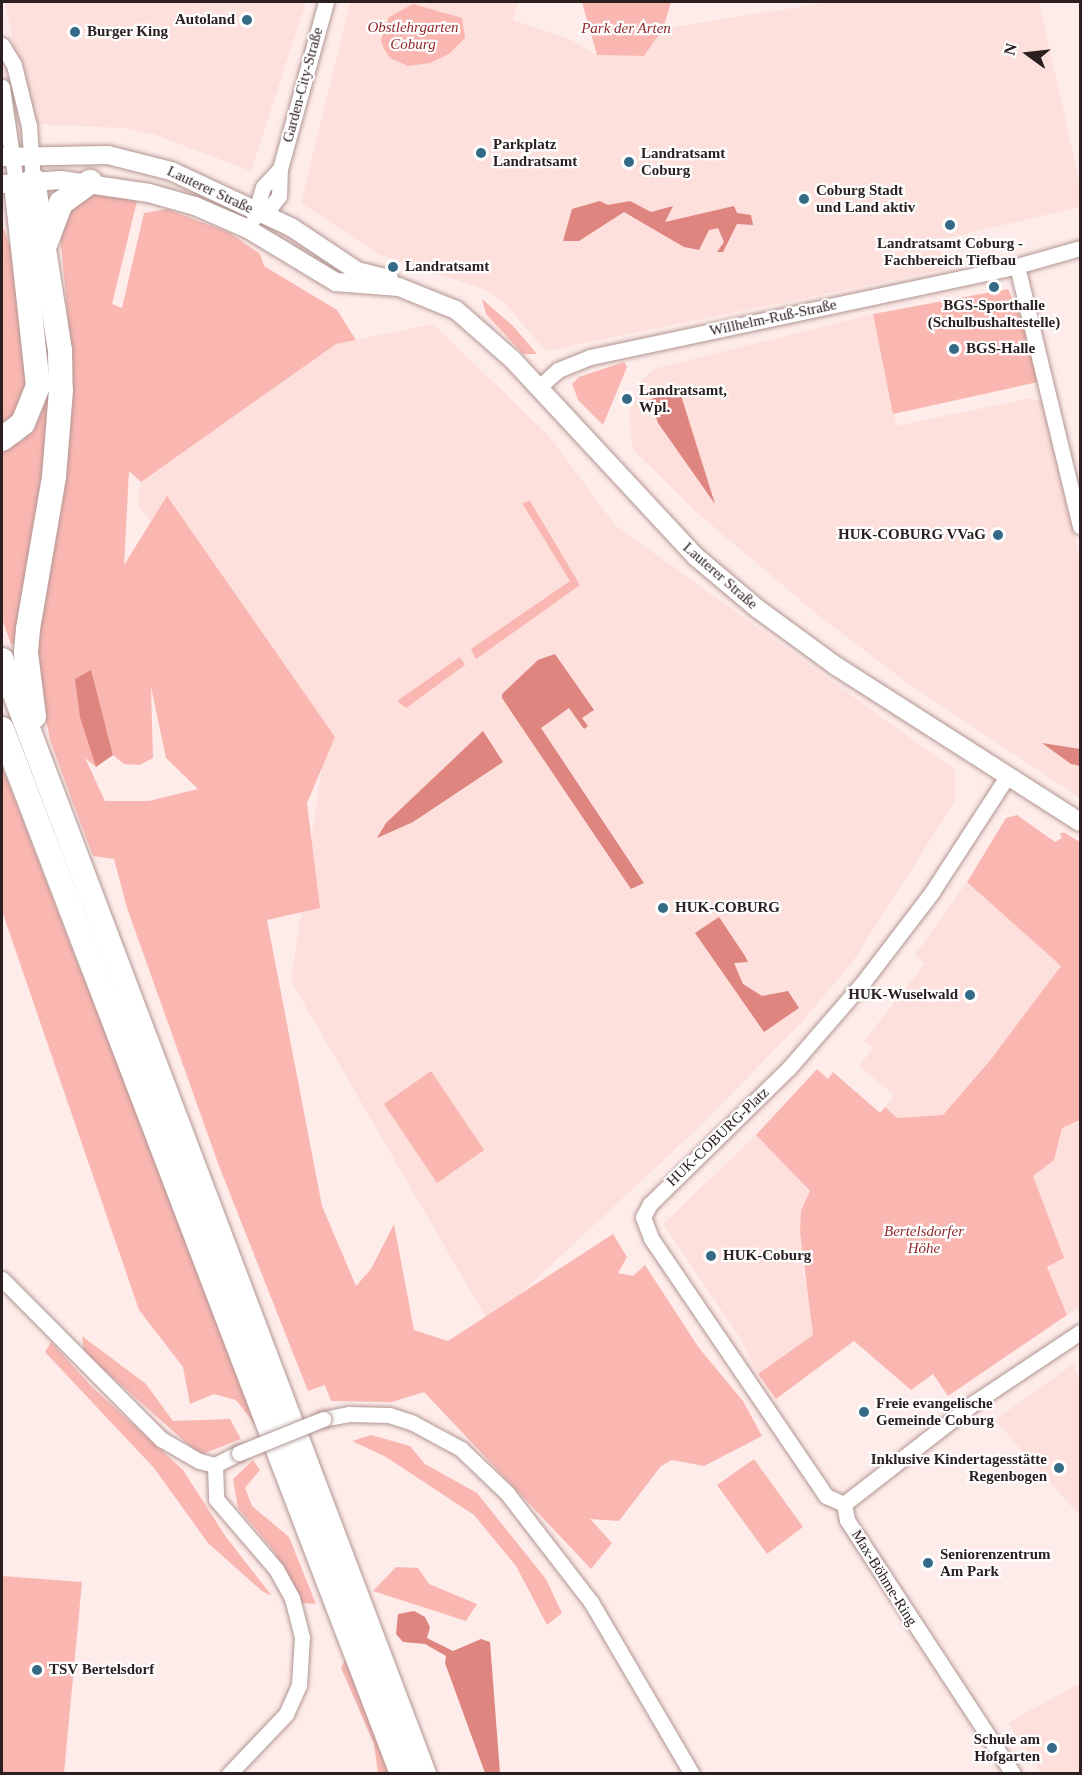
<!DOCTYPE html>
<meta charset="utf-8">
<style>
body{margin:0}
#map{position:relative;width:1082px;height:1775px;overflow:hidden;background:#feecea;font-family:"Times New Roman",serif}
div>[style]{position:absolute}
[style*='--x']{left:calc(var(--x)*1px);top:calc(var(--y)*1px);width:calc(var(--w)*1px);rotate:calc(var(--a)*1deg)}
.built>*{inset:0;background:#fddfdc}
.green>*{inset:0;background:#fab7b2}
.water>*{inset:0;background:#de857f}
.roads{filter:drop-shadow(0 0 2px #b19693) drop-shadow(0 0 2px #b19693)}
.minor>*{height:15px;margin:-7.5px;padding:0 7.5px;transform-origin:7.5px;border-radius:7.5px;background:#fff}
.tertiary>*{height:18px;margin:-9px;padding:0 9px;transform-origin:9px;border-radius:9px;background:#fff}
.trunk>*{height:24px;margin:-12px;padding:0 12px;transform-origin:12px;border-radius:12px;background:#fff}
.bridges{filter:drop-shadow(0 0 2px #b19693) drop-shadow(0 0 2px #b19693)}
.minor-bridge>*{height:15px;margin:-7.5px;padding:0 7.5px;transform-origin:7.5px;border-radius:7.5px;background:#fff}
.dots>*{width:16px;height:16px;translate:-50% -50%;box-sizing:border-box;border:3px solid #fefefe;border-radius:50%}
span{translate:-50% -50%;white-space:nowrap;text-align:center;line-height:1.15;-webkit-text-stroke:4.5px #fefefe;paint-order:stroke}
.poi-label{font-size:15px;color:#2b201f;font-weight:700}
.right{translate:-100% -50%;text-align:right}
.left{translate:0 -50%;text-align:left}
.park-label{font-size:15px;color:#92282a;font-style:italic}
.street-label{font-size:15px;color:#2b201f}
.frame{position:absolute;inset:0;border:3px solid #2b201f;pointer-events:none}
.north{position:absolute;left:998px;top:24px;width:60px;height:60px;-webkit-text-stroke:4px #fefefe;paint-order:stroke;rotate:285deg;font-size:16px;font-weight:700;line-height:24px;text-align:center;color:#2b201f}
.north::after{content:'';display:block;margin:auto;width:21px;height:27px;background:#2b201f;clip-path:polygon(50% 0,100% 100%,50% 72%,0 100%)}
</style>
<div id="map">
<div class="built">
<div style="clip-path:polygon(5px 2px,306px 2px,251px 171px,153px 134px,124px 128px,35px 124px,20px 78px)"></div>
<div style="clip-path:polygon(350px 2px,518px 2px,513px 20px,569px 39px,597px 55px,644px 56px,663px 29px,829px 2px,1039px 2px,1080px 185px,1080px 207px,938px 240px,946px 269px,546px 351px,503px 301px,481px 288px,380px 255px,301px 203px)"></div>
<div style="clip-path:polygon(873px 314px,896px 426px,1031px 398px,1045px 403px,1080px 558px,1080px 798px,905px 681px,818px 615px,701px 516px,633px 450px,629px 415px,640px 382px,654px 369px)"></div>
<div style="clip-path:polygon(433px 324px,549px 436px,615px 525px,955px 770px,955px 801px,853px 961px,800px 1024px,699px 1127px,489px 1323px,291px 981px,325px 746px,137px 504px,141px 482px,336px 344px)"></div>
<div style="clip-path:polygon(967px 882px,1061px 965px,1018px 1025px,943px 1115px,897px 1118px,885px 1107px,894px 1095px,859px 1066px,873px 1048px,864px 1041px,925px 964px,915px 955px)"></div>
<div style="clip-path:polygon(1080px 1120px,1080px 1307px,1067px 1315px,1047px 1267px,1064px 1258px,1033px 1176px,1054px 1160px,1062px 1128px)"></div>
<div style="clip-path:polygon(756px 1135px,810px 1191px,801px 1211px,803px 1273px,812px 1307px,813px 1335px,758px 1374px,742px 1341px,663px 1224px)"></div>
<div style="clip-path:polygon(1073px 1364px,1080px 1381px,1080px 1516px,995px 1420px)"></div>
<div style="clip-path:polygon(1080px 1683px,1080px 1773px,1041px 1773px,1008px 1723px)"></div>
</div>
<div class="green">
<div style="clip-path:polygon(582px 2px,671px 2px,663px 29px,644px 56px,597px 55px)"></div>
<div style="clip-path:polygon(413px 4px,462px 18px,465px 38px,449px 54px,430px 63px,408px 66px,390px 58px,384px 49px,381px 40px,389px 17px)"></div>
<div style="clip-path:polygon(evenodd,100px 193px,137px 201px,112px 304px,122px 308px,144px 213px,167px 209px,230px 233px,260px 254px,264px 266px,337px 310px,356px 340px,336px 344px,141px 482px,129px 471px,124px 565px,167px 496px,335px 737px,307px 803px,320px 908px,267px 920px,322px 1206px,356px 1286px,371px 1269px,394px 1224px,414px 1330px,448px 1341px,613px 1234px,627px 1257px,618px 1273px,633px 1276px,645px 1265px,699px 1348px,743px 1401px,762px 1436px,704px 1466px,672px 1460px,661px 1466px,619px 1521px,590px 1519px,612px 1543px,591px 1569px,424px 1392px,392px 1402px,331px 1401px,325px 1385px,308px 1391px,219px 1166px,127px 908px,114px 859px,93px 856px,70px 795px,50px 740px,39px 685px,38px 634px,73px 367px,59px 226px,81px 195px,100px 193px,151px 687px,166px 758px,198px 789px,149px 801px,105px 801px,85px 758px,96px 767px,106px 727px,113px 755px,124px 764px,140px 765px,153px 758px,151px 687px)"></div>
<div style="clip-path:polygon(2px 225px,10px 245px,27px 365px,25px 393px,15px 415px,2px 426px)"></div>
<div style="clip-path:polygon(1008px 289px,1020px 315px,1038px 382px,893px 414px,873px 314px)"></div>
<div style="clip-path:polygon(482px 299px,513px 326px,537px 354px,523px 354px,486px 314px)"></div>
<div style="clip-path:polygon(624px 362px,627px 367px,603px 425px,578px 400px,572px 384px,579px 377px)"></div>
<div style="clip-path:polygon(48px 396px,49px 427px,42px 486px,17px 646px,11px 644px,2px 619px,2px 452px,23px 440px,38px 420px)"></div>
<div style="clip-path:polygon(530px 501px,580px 585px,476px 659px,471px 649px,570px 581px,522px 503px)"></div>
<div style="clip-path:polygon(460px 657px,465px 665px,406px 708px,397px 701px)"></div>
<div style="clip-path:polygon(2px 766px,79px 967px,113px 1045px,259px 1430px,236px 1400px,214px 1394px,190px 1404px,183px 1367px,139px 1310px,2px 911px)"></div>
<div style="clip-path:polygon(1017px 815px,1055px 842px,1062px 838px,1060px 833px,1065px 833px,1080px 842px,1080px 1120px,1062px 1128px,1054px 1160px,1033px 1176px,1064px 1258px,1047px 1267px,1067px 1315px,948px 1396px,933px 1374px,911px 1390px,854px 1341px,776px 1399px,758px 1374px,813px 1335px,800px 1232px,801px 1211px,810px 1191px,756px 1135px,817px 1069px,828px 1079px,833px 1072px,880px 1113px,885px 1107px,897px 1118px,943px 1115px,991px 1059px,1061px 966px,967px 882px,1006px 818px)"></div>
<div style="clip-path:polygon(431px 1071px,484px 1150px,437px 1183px,384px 1104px)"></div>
<div style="clip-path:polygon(82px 1336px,146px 1384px,173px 1421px,230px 1419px,241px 1439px,200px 1455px,84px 1352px)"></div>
<div style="clip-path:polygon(51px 1342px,92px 1387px,183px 1470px,226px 1537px,272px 1596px,262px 1591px,208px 1543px,154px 1468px,45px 1352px)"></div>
<div style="clip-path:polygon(371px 1435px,410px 1446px,425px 1464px,477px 1493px,546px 1579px,562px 1613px,547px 1625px,516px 1566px,474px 1515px,386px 1457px,352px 1441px)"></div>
<div style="clip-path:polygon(754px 1459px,803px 1527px,767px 1554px,717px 1485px)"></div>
<div style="clip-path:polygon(253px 1460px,260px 1470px,245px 1488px,252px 1506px,289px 1537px,316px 1604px,300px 1603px,274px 1551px,238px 1508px,233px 1479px)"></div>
<div style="clip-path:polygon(396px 1567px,418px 1568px,429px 1584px,477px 1604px,466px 1621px,373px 1591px)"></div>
<div style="clip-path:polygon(2px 1576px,82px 1582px,64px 1773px,2px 1773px)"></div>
<div style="clip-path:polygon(346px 1658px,391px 1773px,378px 1773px,374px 1744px,341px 1668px)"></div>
</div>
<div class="water">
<div style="clip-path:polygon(600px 201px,608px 205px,630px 201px,651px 212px,673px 206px,665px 222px,734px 206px,737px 213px,751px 215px,753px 225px,737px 224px,723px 252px,717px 252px,724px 242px,718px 228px,709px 230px,699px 250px,684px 247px,624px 212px,579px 241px,563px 241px,572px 209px)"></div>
<div style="clip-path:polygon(679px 389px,715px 504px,658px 423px,651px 402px,646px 401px)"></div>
<div style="clip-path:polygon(555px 654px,594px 710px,582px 718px,588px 726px,584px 729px,569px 708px,541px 728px,644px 883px,631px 889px,502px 698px,502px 694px,538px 660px)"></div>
<div style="clip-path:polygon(91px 670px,113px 755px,96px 767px,80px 717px,75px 679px)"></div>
<div style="clip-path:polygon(483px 731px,503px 762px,413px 822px,377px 838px,386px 823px)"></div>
<div style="clip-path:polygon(1042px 743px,1080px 749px,1080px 766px,1071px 764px)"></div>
<div style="clip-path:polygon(719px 917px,745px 956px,748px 962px,734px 963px,743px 984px,762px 996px,788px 991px,799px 1008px,764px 1032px,695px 933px)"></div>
<div style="clip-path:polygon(414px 1611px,425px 1617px,430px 1627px,427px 1638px,453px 1651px,481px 1639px,490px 1642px,500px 1773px,485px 1773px,445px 1663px,446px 1656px,425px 1644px,403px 1642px,396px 1634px,398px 1614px)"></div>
</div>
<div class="roads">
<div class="minor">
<div style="--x:2;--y:45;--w:23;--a:59"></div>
<div style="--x:14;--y:65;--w:63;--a:76.2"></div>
<div style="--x:29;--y:126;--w:42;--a:85.9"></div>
<div style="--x:2;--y:87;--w:97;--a:81.7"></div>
<div style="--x:258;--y:212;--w:16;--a:-27"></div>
<div style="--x:272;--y:205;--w:11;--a:-52"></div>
<div style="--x:279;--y:196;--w:27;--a:-88"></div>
<div style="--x:280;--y:169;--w:173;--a:-74.6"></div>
<div style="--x:254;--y:218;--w:32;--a:-74"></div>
<div style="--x:263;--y:187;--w:25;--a:-47"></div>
<div style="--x:1017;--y:266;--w:268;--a:76.4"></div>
<div style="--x:538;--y:388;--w:27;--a:-42"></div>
<div style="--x:558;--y:370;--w:35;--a:-22"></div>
<div style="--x:590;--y:357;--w:437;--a:-12"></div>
<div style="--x:1017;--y:266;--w:66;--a:-15.9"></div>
<div style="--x:2;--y:1279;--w:226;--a:45.2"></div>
<div style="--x:161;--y:1439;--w:44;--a:30.1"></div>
<div style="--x:199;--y:1461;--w:16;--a:14"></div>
<div style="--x:215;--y:1465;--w:27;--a:-27"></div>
<div style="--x:323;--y:1419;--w:26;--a:-11"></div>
<div style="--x:349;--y:1414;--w:40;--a:1.4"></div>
<div style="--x:389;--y:1415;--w:25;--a:18"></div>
<div style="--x:413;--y:1423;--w:55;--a:28.4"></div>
<div style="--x:461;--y:1449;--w:64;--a:43.7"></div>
<div style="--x:507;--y:1493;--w:138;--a:52.4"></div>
<div style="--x:591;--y:1602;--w:199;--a:59.6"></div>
<div style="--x:215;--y:1465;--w:34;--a:88"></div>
<div style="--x:216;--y:1499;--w:92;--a:49.4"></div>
<div style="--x:276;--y:1569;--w:33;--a:61"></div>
<div style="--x:292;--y:1598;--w:40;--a:75.6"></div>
<div style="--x:302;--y:1637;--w:48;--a:93.6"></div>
<div style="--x:299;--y:1685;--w:32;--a:114"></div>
<div style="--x:286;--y:1714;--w:83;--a:133.5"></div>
<div style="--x:844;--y:1504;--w:20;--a:-156"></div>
<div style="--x:826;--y:1496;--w:11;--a:-124"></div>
<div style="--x:820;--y:1487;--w:301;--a:-124.2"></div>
<div style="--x:651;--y:1238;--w:22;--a:-111"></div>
<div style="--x:643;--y:1217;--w:15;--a:-62"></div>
<div style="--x:650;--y:1204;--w:194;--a:-44.4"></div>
<div style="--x:789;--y:1068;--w:110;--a:-49.1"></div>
<div style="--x:861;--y:985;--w:117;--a:-52.6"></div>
<div style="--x:932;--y:892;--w:140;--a:-57"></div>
<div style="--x:844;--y:1504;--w:16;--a:79"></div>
<div style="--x:847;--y:1520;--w:303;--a:56.8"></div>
<div style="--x:844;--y:1504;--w:166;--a:-37.9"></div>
<div style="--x:975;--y:1402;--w:126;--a:-33.7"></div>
</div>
<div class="tertiary">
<div style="--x:2;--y:157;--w:106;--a:-1.1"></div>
<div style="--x:108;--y:155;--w:65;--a:14.3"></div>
<div style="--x:171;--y:171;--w:132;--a:25"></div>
<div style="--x:291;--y:227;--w:79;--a:33.7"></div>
<div style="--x:357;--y:271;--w:33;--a:14"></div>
<div style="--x:2;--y:184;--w:59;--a:-3.9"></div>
<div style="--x:61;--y:180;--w:89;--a:8.4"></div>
<div style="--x:149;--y:193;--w:48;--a:15.8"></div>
<div style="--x:195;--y:206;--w:58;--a:23.5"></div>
<div style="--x:248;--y:229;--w:103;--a:31.1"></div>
<div style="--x:336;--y:282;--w:63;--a:4.5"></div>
<div style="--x:399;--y:287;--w:61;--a:22"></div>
<div style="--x:456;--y:310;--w:74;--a:41.2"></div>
<div style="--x:512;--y:359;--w:269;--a:47.1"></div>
<div style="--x:695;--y:556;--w:82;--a:40.1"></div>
<div style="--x:758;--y:609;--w:97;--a:36.2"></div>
<div style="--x:836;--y:666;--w:290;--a:32.6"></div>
</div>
<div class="trunk">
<div style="--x:33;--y:180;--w:173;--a:81"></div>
<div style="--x:60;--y:351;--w:39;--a:89"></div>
<div style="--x:61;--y:390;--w:87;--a:94.6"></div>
<div style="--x:54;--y:477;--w:154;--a:99.7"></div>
<div style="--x:28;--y:629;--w:24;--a:95"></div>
<div style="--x:26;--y:653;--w:64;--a:82.8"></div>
<div style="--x:45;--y:245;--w:45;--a:-69.1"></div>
<div style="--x:61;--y:203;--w:36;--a:-36"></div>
<div style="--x:2;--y:439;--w:26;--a:-37"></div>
<div style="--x:23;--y:423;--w:40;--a:-68"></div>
<div style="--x:38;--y:386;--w:204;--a:-96.2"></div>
<div style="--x:2;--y:660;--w:1191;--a:69.25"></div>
<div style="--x:2;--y:729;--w:1119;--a:69.05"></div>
</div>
</div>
<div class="bridges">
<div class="minor-bridge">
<div style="--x:239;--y:1453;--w:91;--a:-22"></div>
</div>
</div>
<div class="dots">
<div style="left:247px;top:20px;background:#356a86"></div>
<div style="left:75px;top:32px;background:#356a86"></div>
<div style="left:481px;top:153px;background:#356a86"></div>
<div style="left:629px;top:162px;background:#356a86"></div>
<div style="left:804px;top:199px;background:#356a86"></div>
<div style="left:950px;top:225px;background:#356a86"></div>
<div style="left:393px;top:267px;background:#356a86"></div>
<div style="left:994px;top:287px;background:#356a86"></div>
<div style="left:954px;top:349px;background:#356a86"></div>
<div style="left:627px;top:399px;background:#356a86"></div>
<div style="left:998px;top:535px;background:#356a86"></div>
<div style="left:663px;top:908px;background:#356a86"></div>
<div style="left:970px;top:995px;background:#356a86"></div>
<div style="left:711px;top:1256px;background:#356a86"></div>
<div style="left:864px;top:1412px;background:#356a86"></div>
<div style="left:1059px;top:1468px;background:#356a86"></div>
<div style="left:928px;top:1563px;background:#356a86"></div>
<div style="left:37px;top:1670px;background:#356a86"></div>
<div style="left:1052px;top:1748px;background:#356a86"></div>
</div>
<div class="poi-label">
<span class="right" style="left:235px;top:20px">Autoland</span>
<span class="left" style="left:87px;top:32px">Burger King</span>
<span class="left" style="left:493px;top:153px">Parkplatz<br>Landratsamt</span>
<span class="left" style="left:641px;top:162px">Landratsamt<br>Coburg</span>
<span class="left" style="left:816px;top:199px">Coburg Stadt<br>und Land aktiv</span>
<span style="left:950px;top:252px">Landratsamt Coburg -<br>Fachbereich Tiefbau</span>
<span class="left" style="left:405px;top:267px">Landratsamt</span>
<span style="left:994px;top:314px">BGS-Sporthalle<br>(Schulbushaltestelle)</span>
<span class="left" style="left:966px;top:349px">BGS-Halle</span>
<span class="left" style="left:639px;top:399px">Landratsamt,<br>Wpl.</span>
<span class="right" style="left:986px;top:535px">HUK-COBURG VVaG</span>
<span class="left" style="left:675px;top:908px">HUK-COBURG</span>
<span class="right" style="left:958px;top:995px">HUK-Wuselwald</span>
<span class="left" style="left:723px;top:1256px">HUK-Coburg</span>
<span class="left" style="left:876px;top:1412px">Freie evangelische<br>Gemeinde Coburg</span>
<span class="right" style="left:1047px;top:1468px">Inklusive Kindertagesstätte<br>Regenbogen</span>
<span class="left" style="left:940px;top:1563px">Seniorenzentrum<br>Am Park</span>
<span class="left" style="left:49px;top:1670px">TSV Bertelsdorf</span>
<span class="right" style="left:1040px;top:1748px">Schule am<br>Hofgarten</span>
</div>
<div class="park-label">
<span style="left:413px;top:36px">Obstlehrgarten<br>Coburg</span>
<span style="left:626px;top:29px">Park der Arten</span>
<span style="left:924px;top:1240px">Bertelsdorfer<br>Höhe</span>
</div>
<div class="street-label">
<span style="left:303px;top:85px;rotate:-75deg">Garden-City-Straße</span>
<span style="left:210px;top:190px;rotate:25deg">Lauterer Straße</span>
<span style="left:773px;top:318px;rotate:-12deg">Willhelm-Ruß-Straße</span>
<span style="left:720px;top:576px;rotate:41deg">Lauterer Straße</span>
<span style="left:718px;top:1137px;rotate:-44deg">HUK-COBURG-Platz</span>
<span style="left:884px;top:1578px;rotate:58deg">Max-Böhme-Ring</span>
</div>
<div class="frame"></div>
<div class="north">N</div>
</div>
